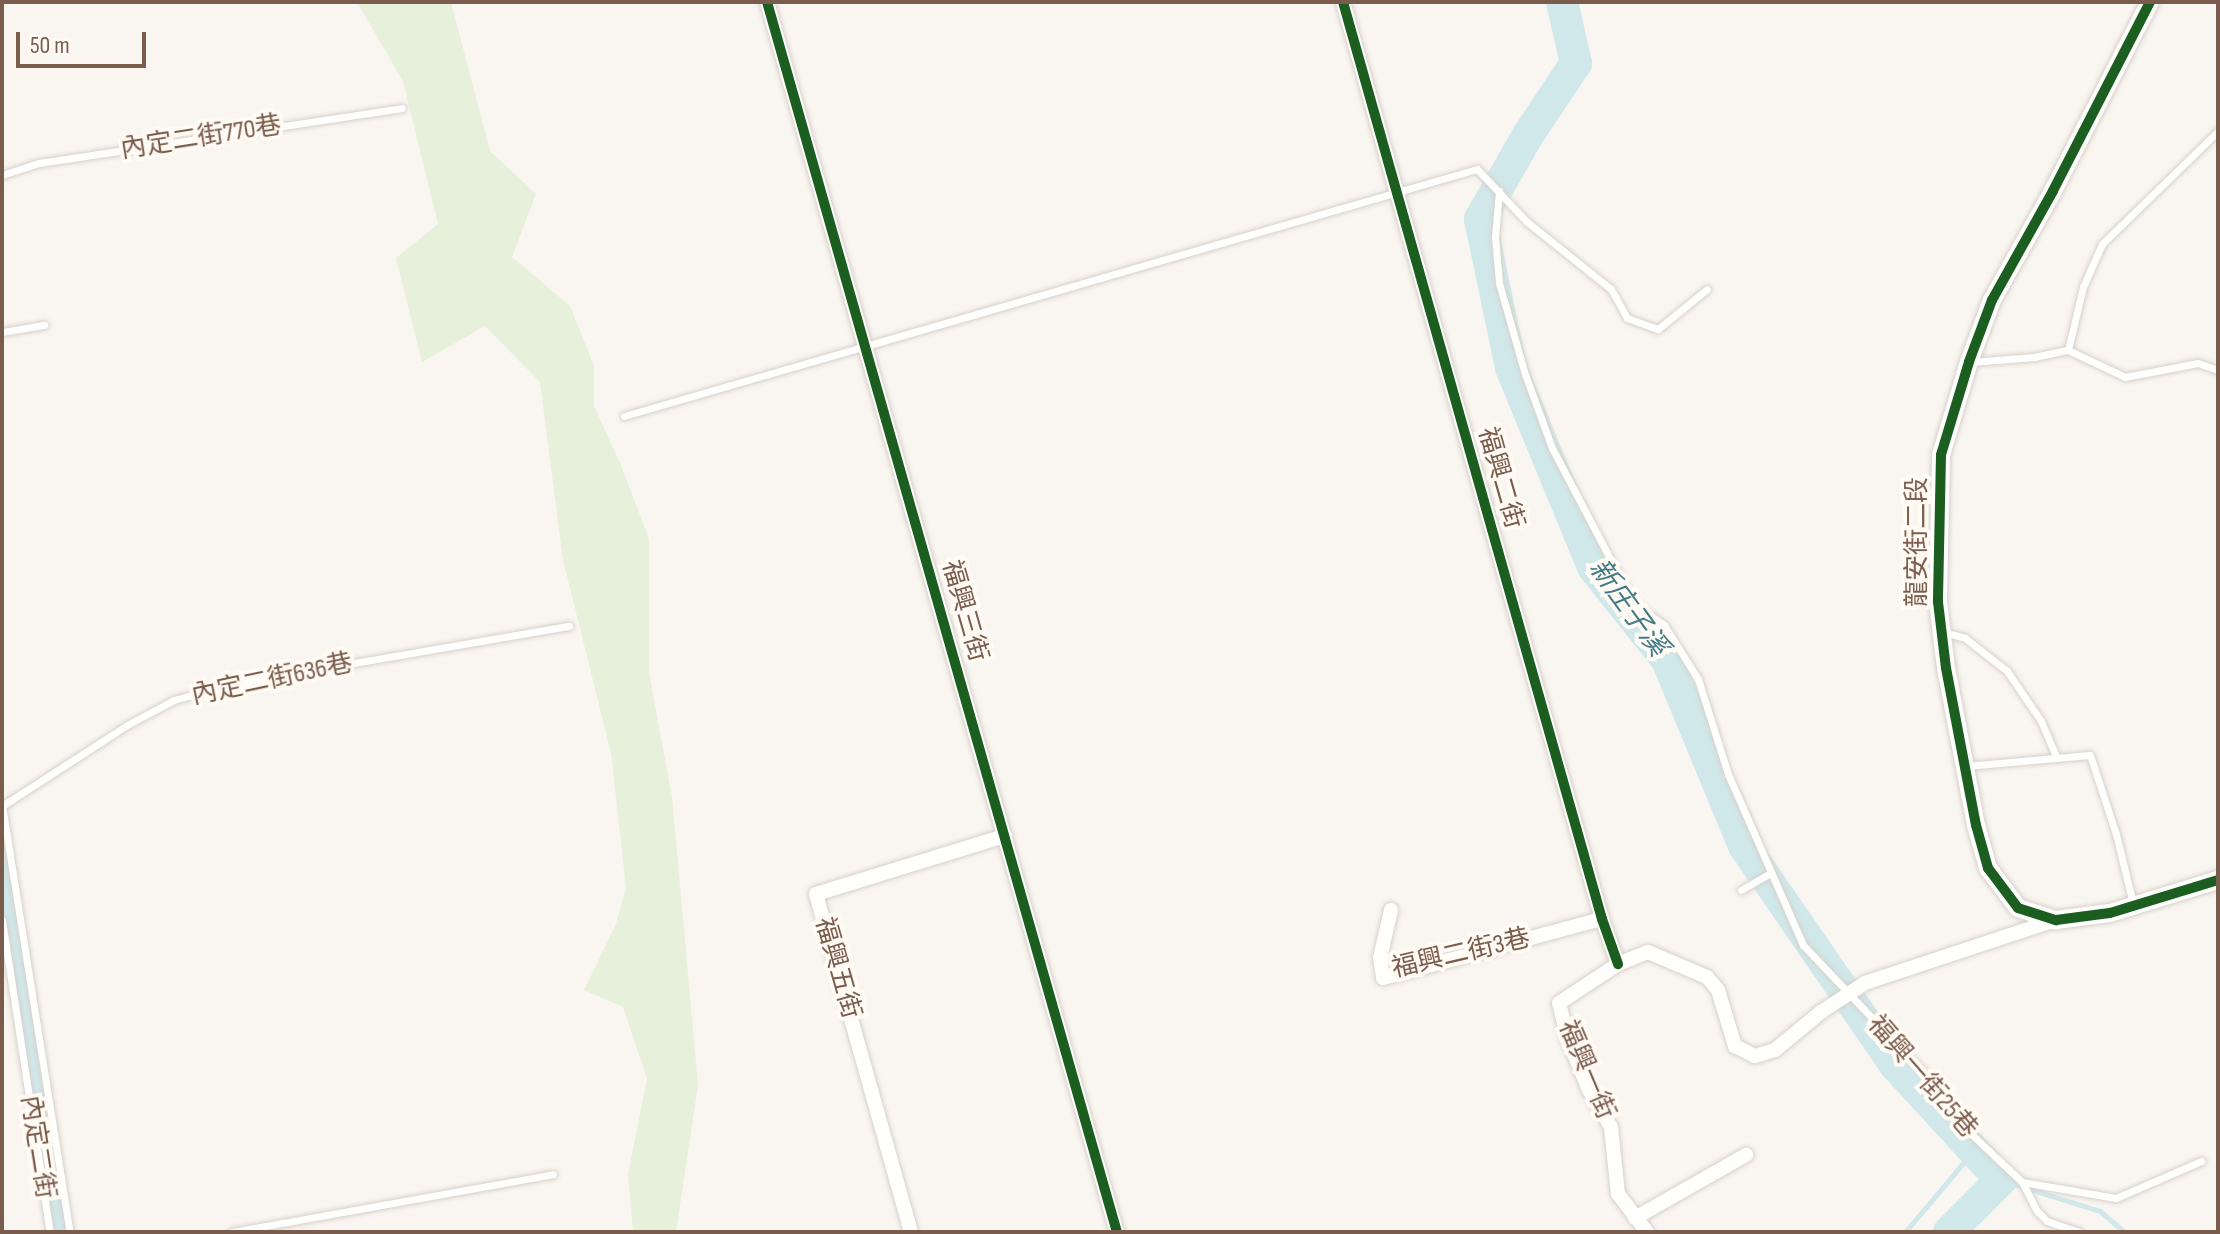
<!DOCTYPE html>
<meta charset="utf-8">
<style>
body{margin:0}
#map{position:relative;width:2220px;height:1234px;overflow:hidden;background:#f9f5f0;font-family:"Sofia Sans Condensed","Noto Sans TC",sans-serif}
div>[style]{position:absolute}
[style*='--x']{left:calc(var(--x)*1px);top:calc(var(--y)*1px);width:calc(var(--w)*1px);rotate:calc(var(--a)*1deg)}
.green>*{inset:0;background:#e7f0db}
.stream>*{height:5px;margin:-2.5px;padding:0 2.5px;transform-origin:2.5px;border-radius:2.5px;background:#d0e8ea}
.canal>*{height:18px;margin:-9px;padding:0 9px;transform-origin:9px;border-radius:9px;background:#d0e8ea}
.river>*{height:32px;margin:-16px;padding:0 16px;transform-origin:16px;border-radius:16px;background:#d0e8ea}
.roads{filter:drop-shadow(0 0 2px #d7d1cb) drop-shadow(0 0 2px #d7d1cb)}
.lane>*{height:7px;margin:-3.5px;padding:0 3.5px;transform-origin:3.5px;border-radius:3.5px;background:#fefefd}
.street>*{height:14px;margin:-7px;padding:0 7px;transform-origin:7px;border-radius:7px;background:#fefefd}
.secondary>*{height:18px;margin:-9px;padding:0 9px;transform-origin:9px;border-radius:9px;background:#fefefd}
.cycleway>*{height:10px;margin:-5px;padding:0 5px;transform-origin:5px;border-radius:5px;background:#1b5e20}
span{translate:-50% -50%;white-space:nowrap;text-align:center;line-height:1.15;-webkit-text-stroke:8px #fffaf3;paint-order:stroke}
.street-label{font-size:26px;color:#7a5c4d}
.water-label{font-size:28px;color:#437c86;font-style:italic}
.frame{position:absolute;inset:0;border:4px solid #7a5c4d;pointer-events:none}
.scale{position:absolute;left:16px;top:32px;width:130px;height:36px;box-sizing:border-box;border:4px solid #7a5c4d;border-top:0;padding-left:10px;font-size:24px;line-height:28px;white-space:nowrap;color:#7a5c4d;-webkit-text-stroke:6px #fffaf3;paint-order:stroke}
</style>
<div id="map">
<div class="green">
<div style="clip-path:polygon(357px 2px,451px 2px,490px 151px,536px 194px,512px 257px,570px 306px,594px 366px,594px 406px,621px 465px,649px 539px,649px 673px,672px 797px,698px 1085px,676px 1232px,633px 1232px,628px 1175px,647px 1078px,623px 1007px,584px 990px,616px 924px,626px 888px,611px 753px,563px 560px,540px 382px,485px 326px,422px 362px,396px 258px,438px 224px,403px 81px)"></div>
</div>
<div class="stream">
<div style="--x:2001;--y:1180;--w:104;--a:17.4"></div>
<div style="--x:2100;--y:1211;--w:32;--a:41"></div>
<div style="--x:1905;--y:1232;--w:109;--a:-49.9"></div>
</div>
<div class="canal">
<div style="--x:2;--y:847;--w:390;--a:81"></div>
</div>
<div class="river">
<div style="--x:1562;--y:2;--w:63;--a:77.1"></div>
<div style="--x:1576;--y:63;--w:87;--a:123.7"></div>
<div style="--x:1528;--y:135;--w:97;--a:119.7"></div>
<div style="--x:1480;--y:219;--w:152;--a:78.2"></div>
<div style="--x:1511;--y:368;--w:215;--a:67.6"></div>
<div style="--x:1593;--y:567;--w:119;--a:51.5"></div>
<div style="--x:1667;--y:660;--w:201;--a:67.5"></div>
<div style="--x:1744;--y:846;--w:267;--a:55.4"></div>
<div style="--x:1896;--y:1066;--w:155;--a:47.4"></div>
<div style="--x:2001;--y:1180;--w:74;--a:135"></div>
</div>
<div class="roads">
<div class="lane">
<div style="--x:2;--y:175;--w:39;--a:-18"></div>
<div style="--x:39;--y:163;--w:367;--a:-8.6"></div>
<div style="--x:1499;--y:191;--w:46;--a:95"></div>
<div style="--x:1495;--y:237;--w:46;--a:85"></div>
<div style="--x:1499;--y:283;--w:95;--a:74.1"></div>
<div style="--x:1525;--y:374;--w:79;--a:70"></div>
<div style="--x:1552;--y:448;--w:176;--a:62.3"></div>
<div style="--x:1634;--y:604;--w:37;--a:35"></div>
<div style="--x:1664;--y:625;--w:64;--a:57.8"></div>
<div style="--x:1698;--y:679;--w:100;--a:72.5"></div>
<div style="--x:1728;--y:774;--w:187;--a:66.3"></div>
<div style="--x:1803;--y:945;--w:205;--a:46.6"></div>
<div style="--x:1944;--y:1094;--w:18;--a:77"></div>
<div style="--x:1948;--y:1112;--w:102;--a:43.4"></div>
<div style="--x:2022;--y:1182;--w:33;--a:63"></div>
<div style="--x:2037;--y:1211;--w:14;--a:45"></div>
<div style="--x:2047;--y:1221;--w:34;--a:19"></div>
<div style="--x:2;--y:332;--w:43;--a:-9.5"></div>
<div style="--x:2068;--y:350;--w:65;--a:-76.6"></div>
<div style="--x:2083;--y:287;--w:47;--a:-66.2"></div>
<div style="--x:2102;--y:244;--w:162;--a:-44.2"></div>
<div style="--x:1971;--y:362;--w:63;--a:-4.5"></div>
<div style="--x:2034;--y:357;--w:35;--a:-12"></div>
<div style="--x:2068;--y:350;--w:63;--a:25.3"></div>
<div style="--x:2125;--y:377;--w:74;--a:-10.9"></div>
<div style="--x:2198;--y:363;--w:21;--a:19"></div>
<div style="--x:624;--y:416;--w:888;--a:-16.15"></div>
<div style="--x:1477;--y:169;--w:71;--a:46.7"></div>
<div style="--x:1526;--y:221;--w:109;--a:38.7"></div>
<div style="--x:1611;--y:289;--w:33;--a:61"></div>
<div style="--x:1627;--y:318;--w:33;--a:20"></div>
<div style="--x:1658;--y:329;--w:63;--a:-39.2"></div>
<div style="--x:1943;--y:632;--w:23;--a:15"></div>
<div style="--x:1965;--y:638;--w:53;--a:38.2"></div>
<div style="--x:2007;--y:671;--w:60;--a:55.8"></div>
<div style="--x:2041;--y:721;--w:38;--a:67"></div>
<div style="--x:1966;--y:766;--w:124;--a:-5.1"></div>
<div style="--x:2090;--y:755;--w:83;--a:71.8"></div>
<div style="--x:2116;--y:834;--w:72;--a:76.3"></div>
<div style="--x:2;--y:805;--w:432;--a:81"></div>
<div style="--x:2;--y:806;--w:149;--a:-32.9"></div>
<div style="--x:127;--y:725;--w:53;--a:-28"></div>
<div style="--x:174;--y:700;--w:60;--a:-15.4"></div>
<div style="--x:232;--y:684;--w:342;--a:-9.8"></div>
<div style="--x:1741;--y:890;--w:34;--a:-30"></div>
<div style="--x:2;--y:920;--w:316;--a:81.3"></div>
<div style="--x:2022;--y:1182;--w:95;--a:9.7"></div>
<div style="--x:2116;--y:1198;--w:93;--a:-23.5"></div>
<div style="--x:232;--y:1232;--w:326;--a:-10.2"></div>
</div>
<div class="street">
<div style="--x:767;--y:2;--w:1279;--a:74.12"></div>
<div style="--x:1343;--y:2;--w:953;--a:74.23"></div>
<div style="--x:1602;--y:919;--w:48;--a:70.4"></div>
<div style="--x:1391;--y:910;--w:49;--a:102.9"></div>
<div style="--x:1380;--y:958;--w:20;--a:81"></div>
<div style="--x:1383;--y:978;--w:227;--a:-15.1"></div>
<div style="--x:1635;--y:1218;--w:128;--a:-29.6"></div>
<div style="--x:911;--y:1232;--w:351;--a:-105.7"></div>
<div style="--x:816;--y:894;--w:198;--a:-17.1"></div>
<div style="--x:1647;--y:1232;--w:48;--a:-127.3"></div>
<div style="--x:1618;--y:1194;--w:67;--a:-96"></div>
<div style="--x:1611;--y:1127;--w:43;--a:-120.7"></div>
<div style="--x:1589;--y:1090;--w:55;--a:-112.4"></div>
<div style="--x:1568;--y:1039;--w:37;--a:-104"></div>
<div style="--x:1559;--y:1003;--w:71;--a:-33.5"></div>
<div style="--x:1618;--y:964;--w:32;--a:-22"></div>
<div style="--x:1648;--y:952;--w:64;--a:23"></div>
<div style="--x:1707;--y:977;--w:17;--a:50"></div>
<div style="--x:1718;--y:990;--w:59;--a:73.1"></div>
<div style="--x:1735;--y:1046;--w:22;--a:27"></div>
<div style="--x:1755;--y:1056;--w:21;--a:-17"></div>
<div style="--x:1775;--y:1050;--w:60;--a:-39.6"></div>
<div style="--x:1821;--y:1012;--w:53;--a:-33.4"></div>
<div style="--x:1865;--y:983;--w:201;--a:-18.3"></div>
</div>
<div class="secondary">
<div style="--x:2150;--y:2;--w:212;--a:117.2"></div>
<div style="--x:2053;--y:191;--w:125;--a:119.2"></div>
<div style="--x:1992;--y:300;--w:66;--a:110.4"></div>
<div style="--x:1969;--y:362;--w:97;--a:106.8"></div>
<div style="--x:1941;--y:455;--w:147;--a:91.2"></div>
<div style="--x:1938;--y:602;--w:66;--a:83.1"></div>
<div style="--x:1946;--y:668;--w:160;--a:79.2"></div>
<div style="--x:1976;--y:825;--w:45;--a:74.4"></div>
<div style="--x:1988;--y:868;--w:50;--a:53.1"></div>
<div style="--x:2018;--y:908;--w:40;--a:18"></div>
<div style="--x:2056;--y:920;--w:54;--a:-7.4"></div>
<div style="--x:2110;--y:913;--w:113;--a:-17"></div>
</div>
</div>
<div class="cycleway">
<div style="--x:767;--y:2;--w:1279;--a:74.12"></div>
<div style="--x:1343;--y:2;--w:953;--a:74.23"></div>
<div style="--x:1602;--y:919;--w:48;--a:70.4"></div>
<div style="--x:2150;--y:2;--w:212;--a:117.2"></div>
<div style="--x:2053;--y:191;--w:125;--a:119.2"></div>
<div style="--x:1992;--y:300;--w:66;--a:110.4"></div>
<div style="--x:1969;--y:362;--w:97;--a:106.8"></div>
<div style="--x:1941;--y:455;--w:147;--a:91.2"></div>
<div style="--x:1938;--y:602;--w:66;--a:83.1"></div>
<div style="--x:1946;--y:668;--w:160;--a:79.2"></div>
<div style="--x:1976;--y:825;--w:45;--a:74.4"></div>
<div style="--x:1988;--y:868;--w:50;--a:53.1"></div>
<div style="--x:2018;--y:908;--w:40;--a:18"></div>
<div style="--x:2056;--y:920;--w:54;--a:-7.4"></div>
<div style="--x:2110;--y:913;--w:113;--a:-17"></div>
</div>
<div class="street-label">
<span style="left:201px;top:138px;rotate:-9deg">內定二街770巷</span>
<span style="left:1500px;top:478px;rotate:74deg">福興二街</span>
<span style="left:1918px;top:542px;rotate:-90deg">龍安街二段</span>
<span style="left:964px;top:611px;rotate:74deg">福興三街</span>
<span style="left:272px;top:680px;rotate:-12deg">內定二街636巷</span>
<span style="left:1461px;top:954px;rotate:-13deg">福興二街3巷</span>
<span style="left:837px;top:968px;rotate:74deg">福興五街</span>
<span style="left:1586px;top:1070px;rotate:67deg">福興一街</span>
<span style="left:1922px;top:1077px;rotate:49deg">福興一街25巷</span>
<span style="left:37px;top:1147px;rotate:81deg">內定二街</span>
</div>
<div class="water-label">
<span style="left:1628px;top:608px;rotate:54deg">新庄子溪</span>
</div>
<div class="frame"></div>
<div class="scale">50 m</div>
</div>
